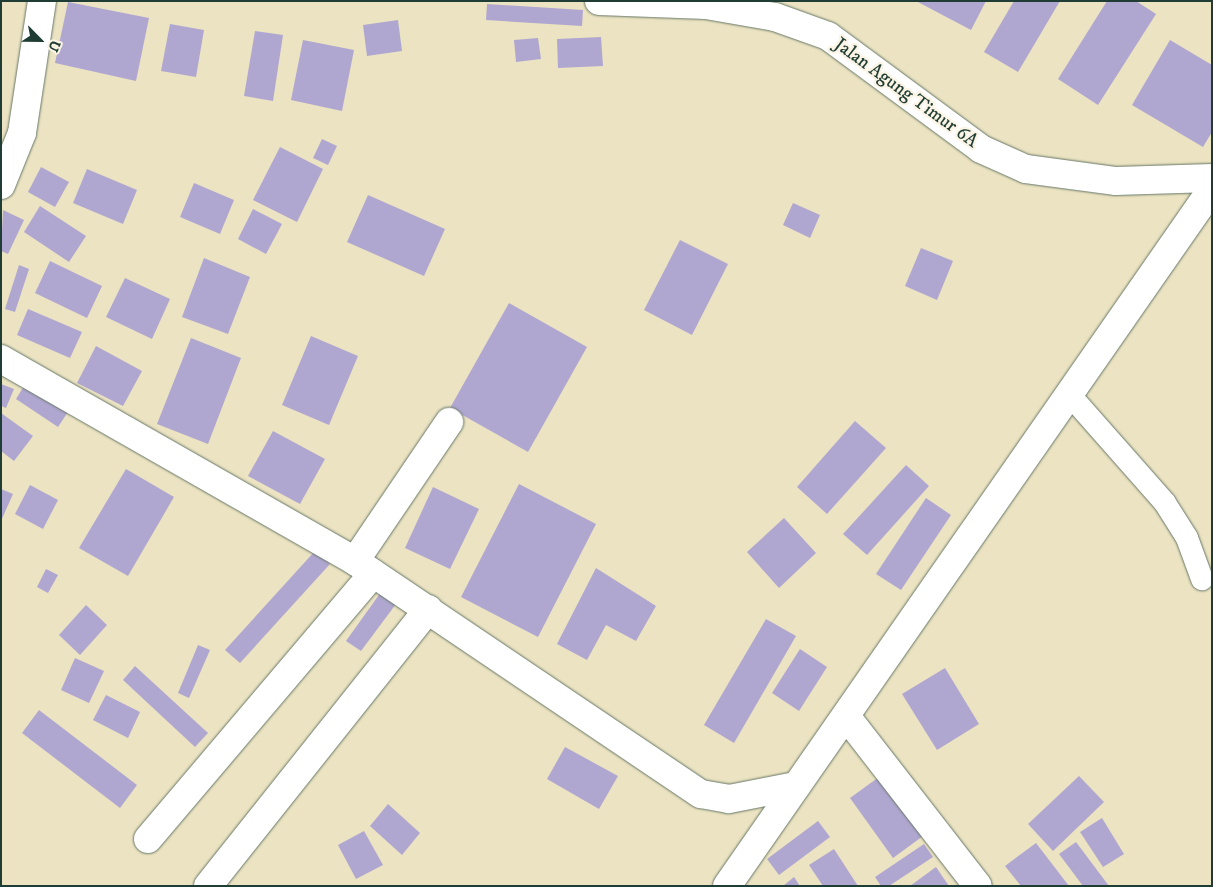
<!DOCTYPE html>
<style>
body{margin:0}
#map{position:relative;width:1213px;height:887px;overflow:hidden;background:#ebe3c2;font-family:"IM FELL DW Pica",serif}
div>[style]{position:absolute}
[style*='--x']{left:calc(var(--x)*1px);top:calc(var(--y)*1px);width:calc(var(--w)*1px);rotate:calc(var(--a)*1deg)}
.building>*{inset:0;background:#b0a7d1}
.roads{filter:drop-shadow(0 0 1px #676) drop-shadow(0 0 1px #676)}
.service>*{height:22px;margin:-11px;padding:0 11px;transform-origin:11px;border-radius:11px;background:#fff}
.minor>*{height:28px;margin:-14px;padding:0 14px;transform-origin:14px;border-radius:14px;background:#fff}
.tertiary>*{height:28px;margin:-14px;padding:0 14px;transform-origin:14px;border-radius:14px;background:#fff}
span{translate:-50% -50%;white-space:nowrap;text-align:center;line-height:1.15;-webkit-text-stroke:4.5px #fcf5e5;paint-order:stroke}
.street-label{font-size:19px;color:#1f3d34}
.frame{position:absolute;inset:0;border:2px solid #1f3d34;pointer-events:none}
.north{position:absolute;left:15px;top:15px;width:50px;height:50px;-webkit-text-stroke:4px #fcf5e5;paint-order:stroke;rotate:113deg;font-size:14px;font-weight:700;line-height:20px;text-align:center;color:#1f3d34}
.north::after{content:'';display:block;margin:auto;width:18px;height:22px;background:#1f3d34;clip-path:polygon(50% 0,100% 100%,50% 72%,0 100%)}
</style>
<div id="map">
<div class="building">
<div style="clip-path:polygon(916px 1px,986px 1px,971px 30px)"></div>
<div style="clip-path:polygon(1014px 1px,1060px 1px,1018px 72px,984px 52px)"></div>
<div style="clip-path:polygon(1107px 1px,1136px 1px,1156px 14px,1098px 105px,1058px 79px)"></div>
<div style="clip-path:polygon(68px 2px,149px 18px,136px 81px,55px 63px)"></div>
<div style="clip-path:polygon(487px 4px,583px 10px,582px 26px,486px 20px)"></div>
<div style="clip-path:polygon(398px 20px,402px 51px,367px 56px,363px 25px)"></div>
<div style="clip-path:polygon(170px 24px,204px 30px,196px 77px,161px 71px)"></div>
<div style="clip-path:polygon(255px 31px,283px 35px,273px 101px,244px 96px)"></div>
<div style="clip-path:polygon(601px 37px,603px 66px,558px 68px,557px 39px)"></div>
<div style="clip-path:polygon(538px 38px,541px 59px,516px 62px,514px 40px)"></div>
<div style="clip-path:polygon(303px 40px,354px 50px,342px 111px,291px 100px)"></div>
<div style="clip-path:polygon(1170px 40px,1212px 65px,1212px 132px,1203px 147px,1132px 105px)"></div>
<div style="clip-path:polygon(322px 139px,337px 146px,328px 165px,313px 158px)"></div>
<div style="clip-path:polygon(280px 147px,323px 169px,297px 222px,253px 200px)"></div>
<div style="clip-path:polygon(41px 167px,69px 182px,55px 207px,28px 192px)"></div>
<div style="clip-path:polygon(87px 169px,137px 190px,123px 224px,73px 203px)"></div>
<div style="clip-path:polygon(194px 183px,234px 200px,220px 234px,180px 217px)"></div>
<div style="clip-path:polygon(368px 195px,445px 229px,424px 276px,347px 242px)"></div>
<div style="clip-path:polygon(793px 203px,820px 215px,810px 238px,783px 225px)"></div>
<div style="clip-path:polygon(40px 206px,86px 236px,69px 262px,24px 232px)"></div>
<div style="clip-path:polygon(253px 209px,282px 224px,266px 254px,238px 239px)"></div>
<div style="clip-path:polygon(3px 210px,24px 220px,8px 254px,1px 251px)"></div>
<div style="clip-path:polygon(680px 240px,728px 264px,692px 335px,644px 310px)"></div>
<div style="clip-path:polygon(921px 248px,953px 261px,937px 300px,905px 286px)"></div>
<div style="clip-path:polygon(204px 258px,250px 277px,228px 334px,182px 317px)"></div>
<div style="clip-path:polygon(50px 261px,102px 286px,87px 318px,35px 293px)"></div>
<div style="clip-path:polygon(19px 265px,29px 269px,15px 312px,5px 309px)"></div>
<div style="clip-path:polygon(125px 278px,170px 299px,152px 339px,106px 317px)"></div>
<div style="clip-path:polygon(509px 303px,587px 347px,528px 452px,450px 408px)"></div>
<div style="clip-path:polygon(28px 309px,82px 332px,70px 358px,17px 335px)"></div>
<div style="clip-path:polygon(311px 336px,358px 356px,329px 425px,282px 405px)"></div>
<div style="clip-path:polygon(191px 338px,241px 358px,208px 444px,157px 424px)"></div>
<div style="clip-path:polygon(96px 346px,142px 371px,123px 406px,77px 383px)"></div>
<div style="clip-path:polygon(29px 378px,72px 406px,58px 427px,16px 399px)"></div>
<div style="clip-path:polygon(1px 384px,14px 389px,6px 408px,1px 406px)"></div>
<div style="clip-path:polygon(1px 413px,33px 436px,14px 461px,1px 451px)"></div>
<div style="clip-path:polygon(855px 421px,886px 448px,827px 514px,797px 487px)"></div>
<div style="clip-path:polygon(273px 431px,325px 459px,300px 504px,248px 476px)"></div>
<div style="clip-path:polygon(906px 465px,929px 486px,867px 555px,843px 534px)"></div>
<div style="clip-path:polygon(126px 469px,174px 497px,128px 576px,79px 548px)"></div>
<div style="clip-path:polygon(519px 484px,596px 524px,538px 637px,461px 597px)"></div>
<div style="clip-path:polygon(30px 485px,58px 500px,43px 529px,15px 514px)"></div>
<div style="clip-path:polygon(433px 487px,479px 509px,450px 569px,405px 548px)"></div>
<div style="clip-path:polygon(1px 489px,13px 494px,1px 521px)"></div>
<div style="clip-path:polygon(926px 498px,951px 515px,901px 590px,876px 574px)"></div>
<div style="clip-path:polygon(784px 518px,816px 553px,779px 588px,747px 552px)"></div>
<div style="clip-path:polygon(315px 551px,330px 564px,240px 663px,225px 650px)"></div>
<div style="clip-path:polygon(596px 568px,656px 606px,636px 641px,606px 625px,587px 660px,557px 644px)"></div>
<div style="clip-path:polygon(46px 569px,58px 575px,48px 593px,37px 587px)"></div>
<div style="clip-path:polygon(381px 592px,396px 604px,361px 651px,346px 641px)"></div>
<div style="clip-path:polygon(86px 605px,107px 625px,80px 655px,59px 635px)"></div>
<div style="clip-path:polygon(766px 619px,796px 636px,734px 743px,704px 725px)"></div>
<div style="clip-path:polygon(198px 645px,210px 650px,189px 698px,178px 693px)"></div>
<div style="clip-path:polygon(800px 649px,827px 667px,799px 711px,772px 693px)"></div>
<div style="clip-path:polygon(75px 658px,104px 671px,89px 703px,61px 690px)"></div>
<div style="clip-path:polygon(135px 666px,208px 733px,195px 747px,123px 680px)"></div>
<div style="clip-path:polygon(945px 668px,979px 724px,937px 750px,902px 694px)"></div>
<div style="clip-path:polygon(106px 695px,140px 712px,128px 738px,93px 720px)"></div>
<div style="clip-path:polygon(39px 710px,137px 785px,120px 808px,22px 733px)"></div>
<div style="clip-path:polygon(565px 747px,618px 776px,599px 809px,547px 779px)"></div>
<div style="clip-path:polygon(1079px 776px,1104px 802px,1053px 851px,1028px 824px)"></div>
<div style="clip-path:polygon(879px 777px,923px 836px,893px 858px,850px 798px)"></div>
<div style="clip-path:polygon(388px 804px,420px 833px,402px 855px,370px 826px)"></div>
<div style="clip-path:polygon(1102px 818px,1124px 854px,1103px 867px,1080px 832px)"></div>
<div style="clip-path:polygon(818px 821px,830px 837px,779px 875px,767px 859px)"></div>
<div style="clip-path:polygon(364px 831px,383px 865px,356px 879px,338px 845px)"></div>
<div style="clip-path:polygon(1076px 842px,1109px 886px,1083px 886px,1059px 854px)"></div>
<div style="clip-path:polygon(1036px 843px,1069px 886px,1021px 886px,1005px 866px)"></div>
<div style="clip-path:polygon(924px 844px,933px 857px,889px 886px,881px 886px,875px 877px)"></div>
<div style="clip-path:polygon(834px 849px,858px 886px,823px 886px,809px 865px)"></div>
<div style="clip-path:polygon(936px 867px,949px 886px,910px 886px)"></div>
<div style="clip-path:polygon(794px 877px,800px 886px,783px 886px)"></div>
</div>
<div class="roads">
<div class="service">
<div style="--x:1069;--y:394;--w:145;--a:48.6"></div>
<div style="--x:1165;--y:503;--w:41;--a:57.8"></div>
<div style="--x:1187;--y:538;--w:44;--a:69.9"></div>
</div>
<div class="minor">
<div style="--x:1;--y:359;--w:408;--a:29.7"></div>
<div style="--x:355;--y:561;--w:417;--a:34"></div>
<div style="--x:701;--y:794;--w:28;--a:10"></div>
<div style="--x:729;--y:799;--w:68;--a:-11"></div>
<div style="--x:355;--y:561;--w:168;--a:-55.9"></div>
<div style="--x:846;--y:716;--w:215;--a:52.2"></div>
<div style="--x:148;--y:839;--w:348;--a:-49.7"></div>
<div style="--x:208;--y:886;--w:354;--a:-51.5"></div>
<div style="--x:727;--y:886;--w:849;--a:-55.17"></div>
</div>
<div class="tertiary">
<div style="--x:599;--y:1;--w:107;--a:2.1"></div>
<div style="--x:706;--y:5;--w:70;--a:9.9"></div>
<div style="--x:775;--y:17;--w:56;--a:19.7"></div>
<div style="--x:828;--y:36;--w:190;--a:36.4"></div>
<div style="--x:981;--y:149;--w:49;--a:24"></div>
<div style="--x:1026;--y:169;--w:91;--a:7.6"></div>
<div style="--x:1116;--y:181;--w:96;--a:-1.8"></div>
<div style="--x:1;--y:185;--w:56;--a:-68"></div>
<div style="--x:22;--y:133;--w:134;--a:-81.4"></div>
</div>
</div>
<div class="street-label">
<span style="left:906px;top:93px;rotate:36deg">Jalan Agung Timur 6A</span>
</div>
<div class="frame"></div>
<div class="north">U</div>
</div>
